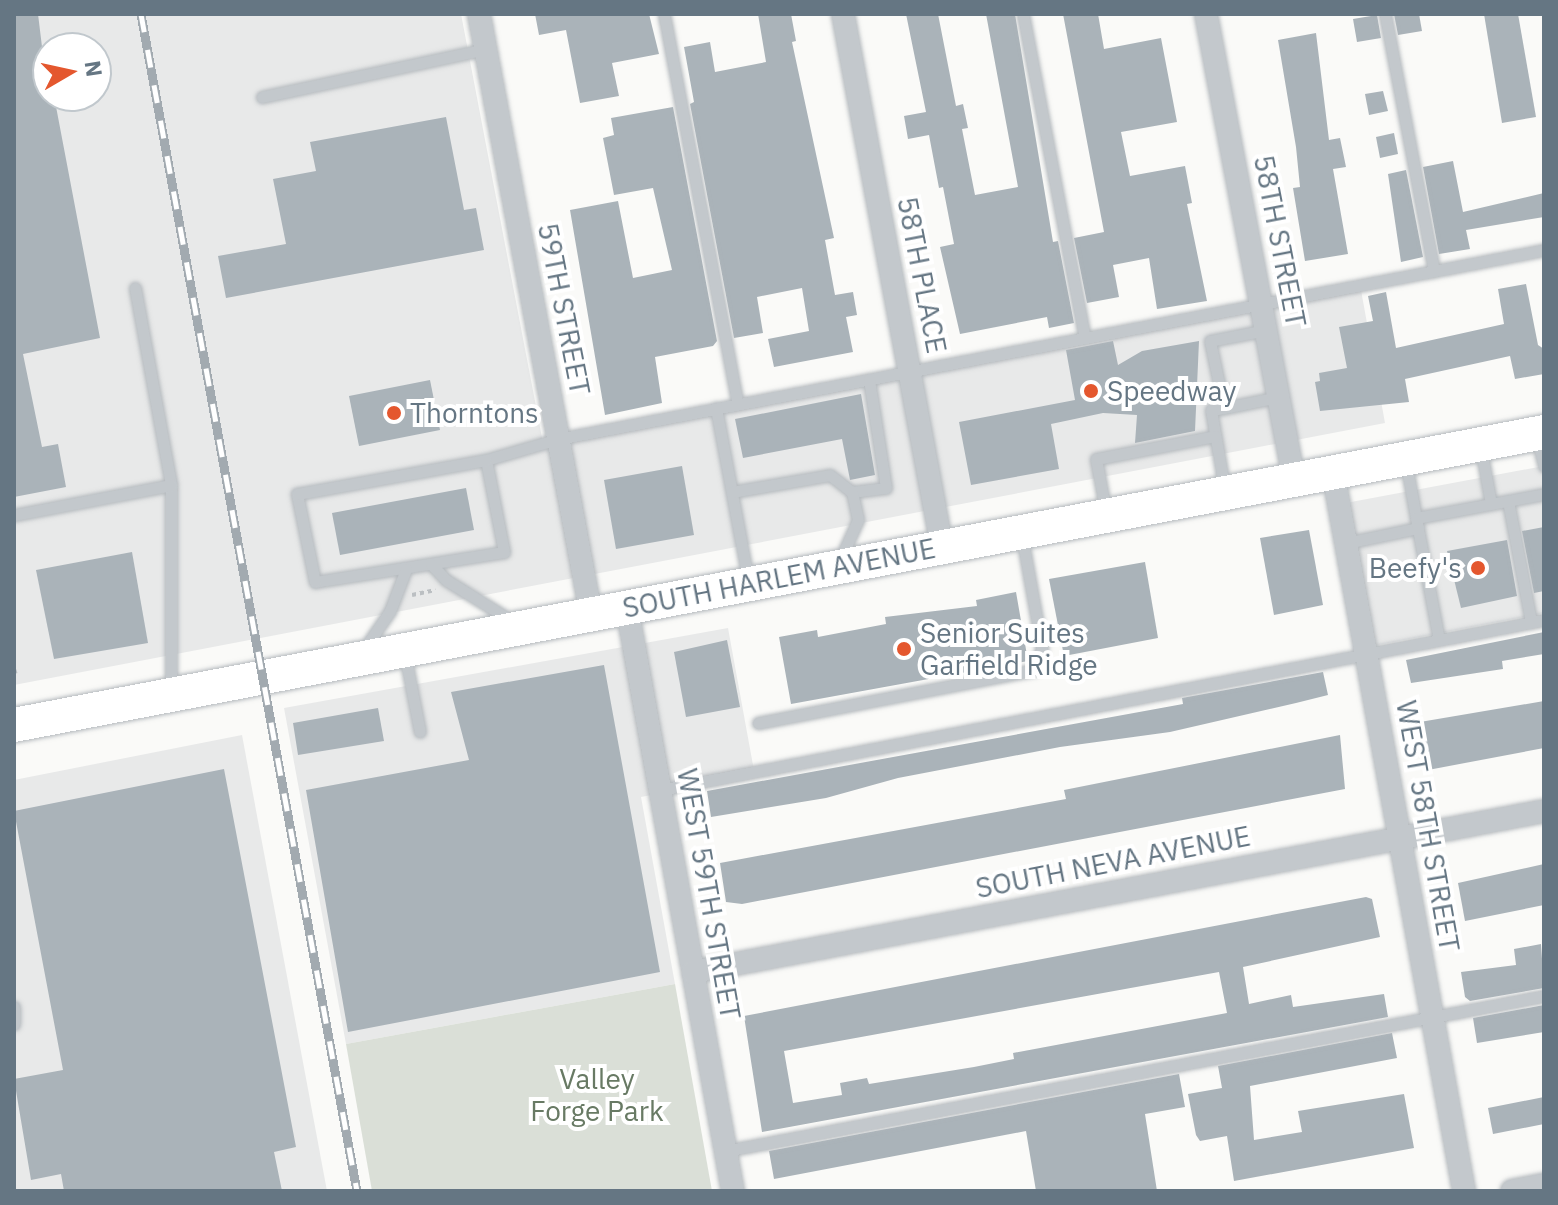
<!DOCTYPE html>
<style>
body{margin:0}
#map{position:relative;width:1558px;height:1205px;overflow:hidden;background:#fafaf8;font-family:"IBM Plex Sans",sans-serif}
div>[style]{position:absolute}
[style*='--x']{left:calc(var(--x)*1px);top:calc(var(--y)*1px);width:calc(var(--w)*1px);rotate:calc(var(--a)*1deg)}
.built>*{inset:0;background:#e8e9e9}
.green>*{inset:0;background:#dadfd7}
.building>*{inset:0;background:#aab3b9}
.path>*{height:4px;margin-top:-2px;transform-origin:0;background:repeating-linear-gradient(90deg,#bbbfc2 0 4px,transparent 0 8px)}
.roads{filter:drop-shadow(0 0 2px #b5babe) drop-shadow(0 0 2px #b5babe)}
.lane>*{height:11px;margin:-5.5px;padding:0 5.5px;transform-origin:5.5px;border-radius:5.5px;background:#c3c8cc}
.street>*{height:22px;margin:-11px;padding:0 11px;transform-origin:11px;border-radius:11px;background:#c3c8cc}
.primary>*{height:34px;margin:-17px;padding:0 17px;transform-origin:17px;border-radius:17px;background:#fff}
.rail>*{height:9px;margin-top:-4.5px;transform-origin:0;background:repeating-linear-gradient(90deg,#fff 0 18px,#a2aab0 0 36px);box-sizing:border-box;border-block:2px solid #a2aab0}
.dots>*{width:22px;height:22px;translate:-50% -50%;box-sizing:border-box;border:4px solid #fff;border-radius:50%}
span{translate:-50% -50%;white-space:nowrap;text-align:center;line-height:1.15;-webkit-text-stroke:8px #fff;paint-order:stroke}
.street-label{font-size:28px;color:#657683}
.poi-label{font-size:28px;color:#657683}
.left{translate:0 -50%;text-align:left}
.right{translate:-100% -50%;text-align:right}
.park-label{font-size:28px;color:#687a64}
.frame{position:absolute;inset:0;border:16px solid #657683;pointer-events:none}
.north{position:absolute;left:32px;top:32px;width:80px;height:80px;box-sizing:border-box;background:#fff;border:2px solid #c1c8cd;border-radius:50%;rotate:81deg;font-size:22px;font-weight:700;line-height:32px;text-align:center;color:#657683}
.north::after{content:'';display:block;margin:auto;width:28px;height:36px;background:#e4572e;clip-path:polygon(50% 0,100% 100%,50% 72%,0 100%)}
</style>
<div id="map">
<div class="built">
<div style="clip-path:polygon(evenodd,14px 14px,461px 14px,543px 443px,1361px 290px,1385px 423px,14px 685px,14px 14px,48px 48px,96px 48px,96px 96px,48px 96px,48px 48px)"></div>
<div style="clip-path:polygon(1544px 466px,1544px 613px,1362px 648px,1335px 505px)"></div>
<div style="clip-path:polygon(728px 628px,755px 776px,641px 797px,675px 984px,346px 1044px,284px 708px)"></div>
<div style="clip-path:polygon(242px 735px,327px 1191px,14px 1191px,14px 780px)"></div>
</div>
<div class="green">
<div style="clip-path:polygon(675px 984px,712px 1191px,372px 1191px,346px 1044px)"></div>
</div>
<div class="building">
<div style="clip-path:polygon(14px 14px,38px 14px,48px 96px,54px 96px,100px 338px,23px 354px,42px 447px,58px 444px,66px 487px,14px 497px)"></div>
<div style="clip-path:polygon(535px 14px,649px 14px,659px 54px,612px 63px,619px 96px,580px 103px,566px 30px,539px 35px)"></div>
<div style="clip-path:polygon(758px 14px,791px 14px,796px 41px,792px 42px,834px 238px,825px 240px,835px 295px,853px 292px,857px 315px,846px 317px,853px 352px,774px 367px,768px 339px,809px 331px,802px 288px,757px 297px,763px 333px,734px 338px,690px 104px,694px 102px,684px 47px,710px 42px,715px 72px,766px 62px)"></div>
<div style="clip-path:polygon(906px 14px,938px 14px,956px 106px,963px 104px,968px 128px,962px 129px,975px 195px,1018px 187px,986px 14px,1015px 14px,1053px 242px,1058px 241px,1074px 323px,1049px 328px,1047px 317px,960px 334px,940px 247px,954px 244px,943px 187px,939px 188px,929px 135px,908px 139px,904px 116px,926px 112px)"></div>
<div style="clip-path:polygon(1063px 14px,1098px 14px,1104px 49px,1161px 38px,1177px 122px,1121px 132px,1130px 176px,1185px 166px,1192px 203px,1187px 204px,1207px 301px,1157px 309px,1149px 258px,1113px 265px,1119px 297px,1087px 303px,1074px 238px,1104px 232px)"></div>
<div style="clip-path:polygon(1394px 14px,1419px 14px,1422px 31px,1398px 35px)"></div>
<div style="clip-path:polygon(1484px 14px,1518px 14px,1536px 117px,1502px 123px)"></div>
<div style="clip-path:polygon(1377px 15px,1381px 38px,1357px 42px,1353px 19px)"></div>
<div style="clip-path:polygon(1316px 33px,1329px 140px,1340px 138px,1346px 167px,1333px 169px,1348px 254px,1305px 261px,1293px 188px,1300px 187px,1296px 147px,1278px 40px)"></div>
<div style="clip-path:polygon(1383px 91px,1388px 111px,1369px 115px,1365px 94px)"></div>
<div style="clip-path:polygon(673px 107px,717px 341px,713px 346px,655px 357px,662px 403px,605px 415px,570px 210px,618px 201px,633px 278px,672px 270px,653px 188px,614px 195px,603px 138px,614px 135px,611px 118px)"></div>
<div style="clip-path:polygon(446px 117px,464px 210px,476px 208px,484px 250px,226px 298px,218px 256px,286px 244px,273px 179px,316px 171px,310px 142px)"></div>
<div style="clip-path:polygon(1394px 133px,1398px 154px,1380px 158px,1376px 137px)"></div>
<div style="clip-path:polygon(1453px 161px,1463px 212px,1544px 193px,1544px 217px,1466px 230px,1470px 249px,1439px 254px,1423px 167px)"></div>
<div style="clip-path:polygon(1406px 170px,1423px 257px,1401px 262px,1388px 174px)"></div>
<div style="clip-path:polygon(1526px 284px,1538px 345px,1544px 349px,1544px 374px,1515px 379px,1510px 356px,1405px 379px,1409px 402px,1320px 411px,1315px 382px,1320px 381px,1319px 373px,1347px 368px,1339px 327px,1373px 321px,1368px 296px,1386px 292px,1396px 348px,1504px 324px,1498px 289px)"></div>
<div style="clip-path:polygon(1113px 341px,1118px 365px,1142px 351px,1199px 341px,1195px 431px,1135px 443px,1137px 415px,1103px 413px,1051px 424px,1059px 469px,971px 485px,959px 422px,1075px 400px,1066px 350px)"></div>
<div style="clip-path:polygon(430px 380px,440px 430px,359px 446px,349px 396px)"></div>
<div style="clip-path:polygon(861px 394px,875px 475px,850px 480px,842px 439px,743px 458px,735px 419px)"></div>
<div style="clip-path:polygon(682px 466px,694px 535px,616px 549px,604px 480px)"></div>
<div style="clip-path:polygon(466px 488px,474px 530px,340px 555px,332px 513px)"></div>
<div style="clip-path:polygon(1544px 527px,1544px 591px,1534px 593px,1522px 531px)"></div>
<div style="clip-path:polygon(1309px 530px,1323px 605px,1274px 615px,1260px 538px)"></div>
<div style="clip-path:polygon(1507px 540px,1517px 596px,1461px 608px,1447px 551px)"></div>
<div style="clip-path:polygon(132px 552px,148px 643px,54px 659px,36px 570px)"></div>
<div style="clip-path:polygon(1145px 562px,1158px 638px,1064px 656px,1049px 579px)"></div>
<div style="clip-path:polygon(1016px 592px,1028px 661px,791px 704px,779px 637px,817px 630px,818px 637px,886px 624px,885px 617px,977px 606px,976px 600px)"></div>
<div style="clip-path:polygon(1544px 632px,1544px 654px,1502px 661px,1503px 669px,1411px 683px,1406px 660px)"></div>
<div style="clip-path:polygon(727px 640px,740px 707px,686px 717px,674px 652px)"></div>
<div style="clip-path:polygon(604px 665px,660px 972px,348px 1032px,306px 790px,469px 760px,451px 692px)"></div>
<div style="clip-path:polygon(1323px 672px,1328px 695px,1296px 703px,1170px 732px,1060px 747px,898px 778px,826px 798px,711px 817px,707px 791px,1183px 704px,1182px 698px)"></div>
<div style="clip-path:polygon(1544px 701px,1544px 748px,1428px 770px,1420px 722px)"></div>
<div style="clip-path:polygon(378px 708px,384px 741px,298px 755px,293px 723px)"></div>
<div style="clip-path:polygon(1340px 735px,1345px 789px,742px 904px,726px 902px,720px 863px,1066px 799px,1064px 790px)"></div>
<div style="clip-path:polygon(224px 769px,296px 1147px,274px 1152px,282px 1191px,64px 1191px,61px 1174px,31px 1180px,14px 1079px,63px 1070px,14px 811px)"></div>
<div style="clip-path:polygon(1544px 864px,1544px 905px,1465px 921px,1458px 883px)"></div>
<div style="clip-path:polygon(evenodd,1366px 897px,1372px 899px,1380px 937px,1243px 967px,1249px 1004px,1291px 995px,1293px 1007px,1384px 994px,1388px 1017px,762px 1132px,744px 1016px,1366px 897px,1219px 972px,1227px 1013px,1013px 1053px,1014px 1059px,974px 1067px,869px 1084px,867px 1078px,840px 1083px,842px 1095px,793px 1103px,784px 1051px,1219px 972px)"></div>
<div style="clip-path:polygon(1541px 944px,1544px 988px,1470px 1001px,1465px 997px,1461px 972px,1516px 965px,1514px 949px)"></div>
<div style="clip-path:polygon(1544px 1005px,1544px 1032px,1477px 1043px,1473px 1018px)"></div>
<div style="clip-path:polygon(1392px 1033px,1397px 1058px,1250px 1086px,1254px 1140px,1302px 1132px,1298px 1111px,1404px 1094px,1414px 1148px,1234px 1181px,1227px 1136px,1200px 1141px,1196px 1135px,1188px 1094px,1222px 1088px,1218px 1066px)"></div>
<div style="clip-path:polygon(1179px 1074px,1185px 1107px,1145px 1114px,1157px 1191px,1036px 1191px,1026px 1131px,774px 1179px,769px 1151px)"></div>
<div style="clip-path:polygon(1544px 1097px,1544px 1124px,1493px 1134px,1488px 1108px)"></div>
</div>
<div class="path">
<div style="--x:412;--y:595;--w:24;--a:-12"></div>
<div style="--x:14;--y:672;--w:3;--a:-18"></div>
</div>
<div class="roads">
<div class="lane">
<div style="--x:664;--y:14;--w:397;--a:79.3"></div>
<div style="--x:1023;--y:14;--w:330;--a:79.2"></div>
<div style="--x:1385;--y:14;--w:262;--a:79.2"></div>
<div style="--x:262;--y:97;--w:228;--a:-12.1"></div>
<div style="--x:135;--y:288;--w:200;--a:79.6"></div>
<div style="--x:171;--y:485;--w:206;--a:90"></div>
<div style="--x:1266;--y:330;--w:57;--a:168.9"></div>
<div style="--x:1210;--y:341;--w:68;--a:78.2"></div>
<div style="--x:1224;--y:408;--w:55;--a:-11.5"></div>
<div style="--x:716;--y:408;--w:174;--a:79.4"></div>
<div style="--x:1224;--y:408;--w:13;--a:171"></div>
<div style="--x:1211;--y:410;--w:82;--a:80.2"></div>
<div style="--x:1537;--y:438;--w:29;--a:76"></div>
<div style="--x:1481;--y:449;--w:56;--a:79.7"></div>
<div style="--x:486;--y:460;--w:75;--a:-16.3"></div>
<div style="--x:558;--y:439;--w:1004;--a:-10.85"></div>
<div style="--x:486;--y:460;--w:94;--a:78.9"></div>
<div style="--x:504;--y:552;--w:191;--a:171"></div>
<div style="--x:315;--y:582;--w:90;--a:-101.6"></div>
<div style="--x:297;--y:494;--w:192;--a:-10.2"></div>
<div style="--x:1406;--y:463;--w:56;--a:79.7"></div>
<div style="--x:732;--y:492;--w:99;--a:-9.8"></div>
<div style="--x:830;--y:475;--w:28;--a:38"></div>
<div style="--x:852;--y:492;--w:34;--a:-7"></div>
<div style="--x:886;--y:488;--w:110;--a:-98.9"></div>
<div style="--x:1508;--y:501;--w:123;--a:79.2"></div>
<div style="--x:1106;--y:513;--w:55;--a:-100.5"></div>
<div style="--x:1096;--y:459;--w:121;--a:-10.9"></div>
<div style="--x:14;--y:515;--w:160;--a:-10.8"></div>
<div style="--x:1346;--y:543;--w:74;--a:-11.8"></div>
<div style="--x:839;--y:562;--w:46;--a:-65.7"></div>
<div style="--x:858;--y:520;--w:29;--a:-102"></div>
<div style="--x:431;--y:564;--w:22;--a:47"></div>
<div style="--x:446;--y:580;--w:78;--a:31.8"></div>
<div style="--x:1439;--y:640;--w:124;--a:-100.7"></div>
<div style="--x:1416;--y:518;--w:130;--a:-10.6"></div>
<div style="--x:364;--y:649;--w:46;--a:-55.6"></div>
<div style="--x:390;--y:611;--w:45;--a:-69.1"></div>
<div style="--x:405;--y:655;--w:78;--a:79"></div>
<div style="--x:758;--y:723;--w:281;--a:-10.9"></div>
<div style="--x:1034;--y:670;--w:23;--a:-70"></div>
<div style="--x:1042;--y:648;--w:113;--a:-100.2"></div>
<div style="--x:660;--y:790;--w:900;--a:-10.89"></div>
<div style="--x:14;--y:1007;--w:17;--a:90"></div>
<div style="--x:725;--y:1151;--w:834;--a:-10.72"></div>
</div>
<div class="street">
<div style="--x:479;--y:14;--w:610;--a:79.43"></div>
<div style="--x:843;--y:14;--w:542;--a:79.48"></div>
<div style="--x:1206;--y:14;--w:474;--a:79.3"></div>
<div style="--x:1333;--y:472;--w:731;--a:79.67"></div>
<div style="--x:627;--y:608;--w:593;--a:79.7"></div>
<div style="--x:693;--y:972;--w:866;--a:-10.71"></div>
<div style="--x:1512;--y:1191;--w:33;--a:-11"></div>
</div>
<div class="primary">
<div style="--x:14;--y:725;--w:1558;--a:-10.84"></div>
</div>
</div>
<div class="rail">
<div style="--x:141;--y:14;--w:1197;--a:79.6"></div>
</div>
<div class="dots">
<div style="left:1091px;top:391px;background:#e4572e"></div>
<div style="left:394px;top:413px;background:#e4572e"></div>
<div style="left:1478px;top:568px;background:#e4572e"></div>
<div style="left:904px;top:649px;background:#e4572e"></div>
</div>
<div class="street-label">
<span style="left:1280px;top:241px;rotate:79deg">58TH STREET</span>
<span style="left:922px;top:275px;rotate:79deg">58TH PLACE</span>
<span style="left:564px;top:309px;rotate:79deg">59TH STREET</span>
<span style="left:779px;top:578px;rotate:-11deg">SOUTH HARLEM AVENUE</span>
<span style="left:1428px;top:826px;rotate:80deg">WEST 58TH STREET</span>
<span style="left:1113px;top:862px;rotate:-11deg">SOUTH NEVA AVENUE</span>
<span style="left:709px;top:894px;rotate:80deg">WEST 59TH STREET</span>
</div>
<div class="poi-label">
<span class="left" style="left:1107px;top:391px">Speedway</span>
<span class="left" style="left:410px;top:413px">Thorntons</span>
<span class="right" style="left:1462px;top:568px">Beefy's</span>
<span class="left" style="left:920px;top:649px">Senior Suites<br>Garfield Ridge</span>
</div>
<div class="park-label">
<span style="left:597px;top:1095px">Valley<br>Forge Park</span>
</div>
<div class="frame"></div>
<div class="north">N</div>
</div>
